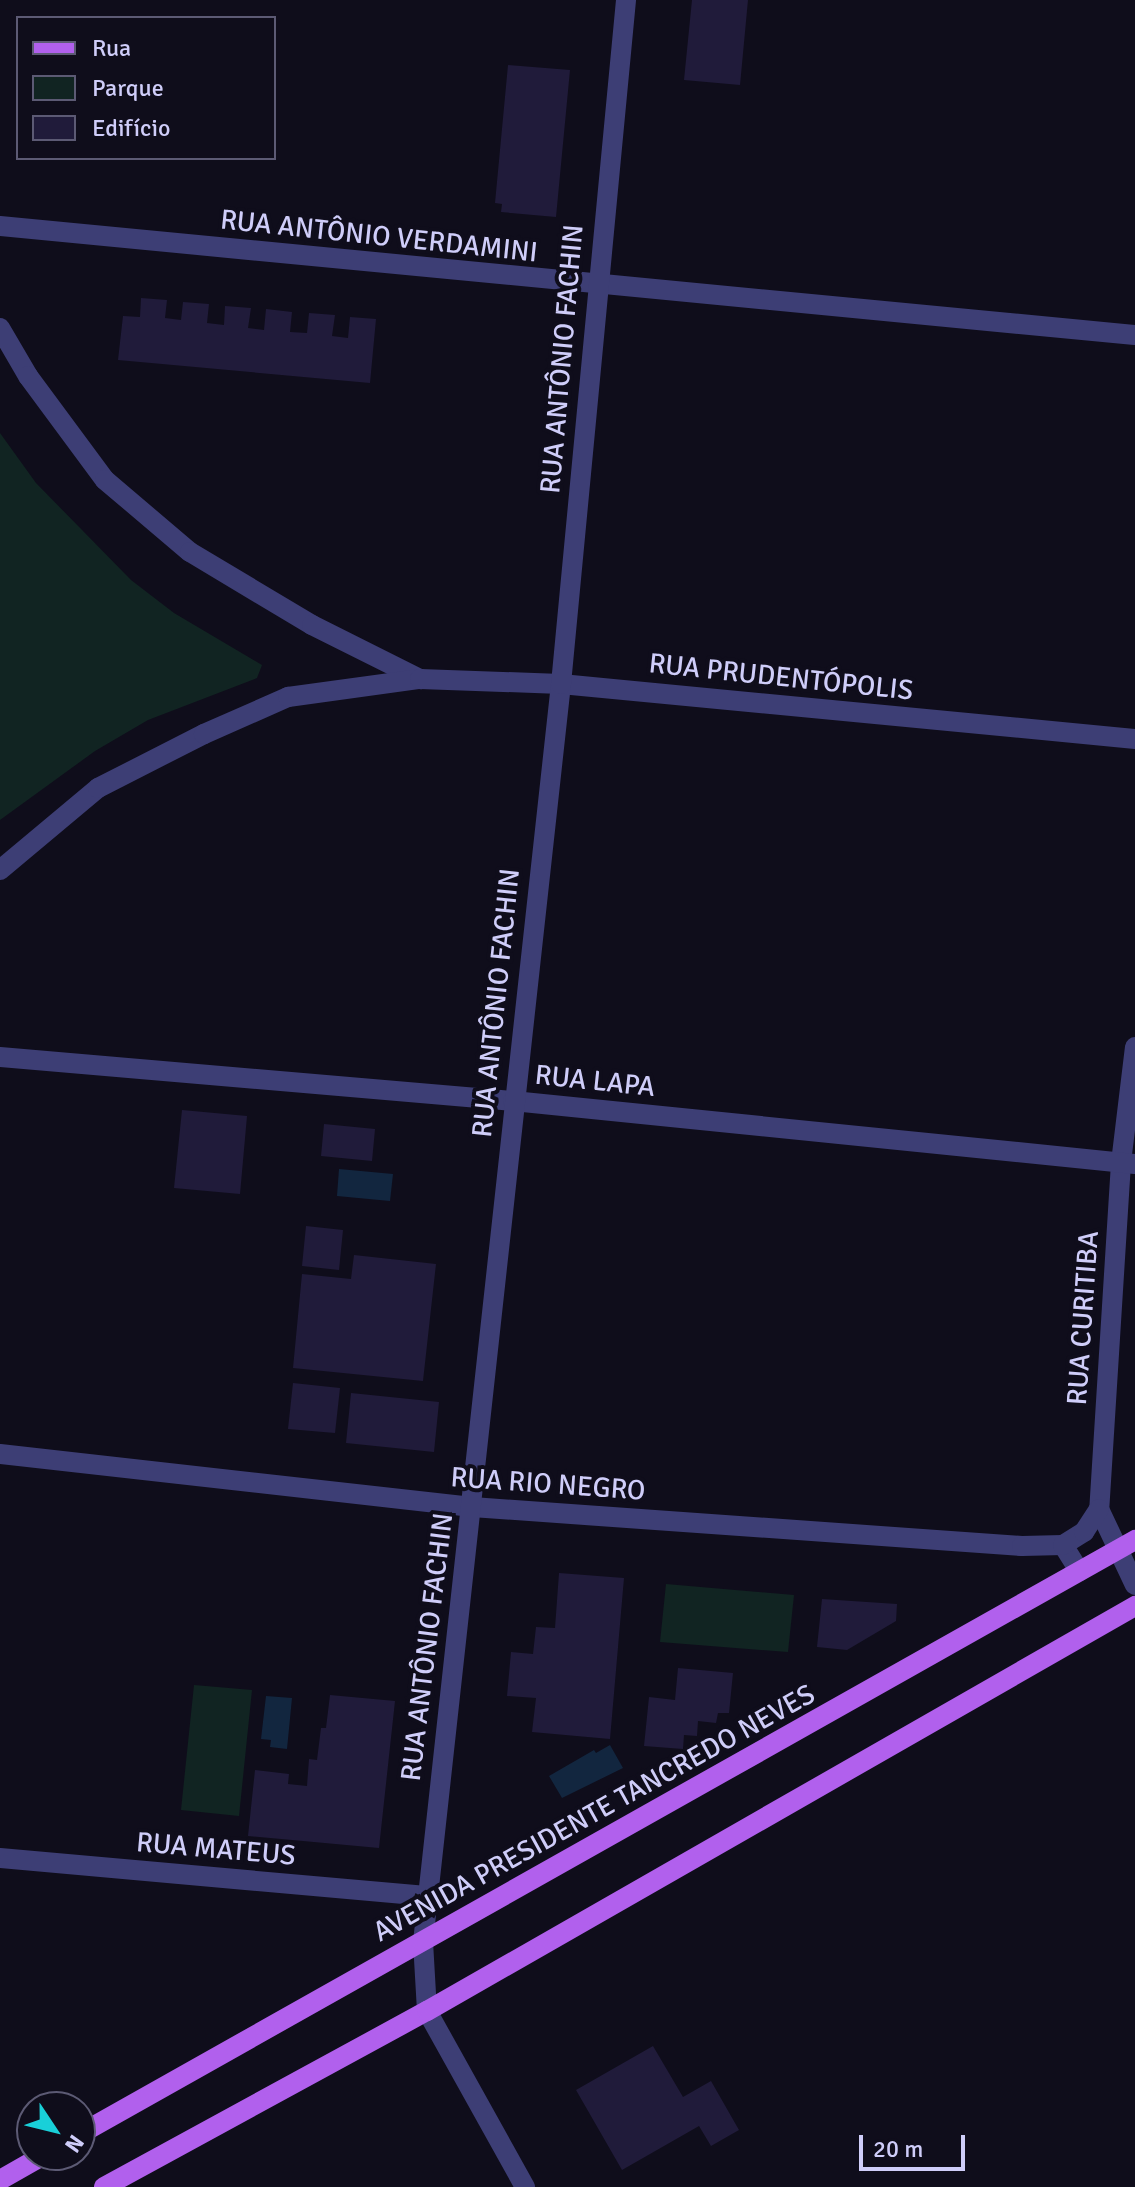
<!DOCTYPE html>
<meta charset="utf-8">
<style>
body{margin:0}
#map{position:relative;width:1135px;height:2187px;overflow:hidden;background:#0f0d1b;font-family:Signika,sans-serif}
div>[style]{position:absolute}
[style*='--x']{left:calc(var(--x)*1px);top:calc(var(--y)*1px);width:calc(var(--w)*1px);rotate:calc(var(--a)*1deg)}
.green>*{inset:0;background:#112422}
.water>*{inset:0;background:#12263f}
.building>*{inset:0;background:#201b3a}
.minor>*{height:20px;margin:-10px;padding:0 10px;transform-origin:10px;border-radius:10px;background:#3d3e75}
.major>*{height:20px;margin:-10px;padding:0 10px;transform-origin:10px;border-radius:10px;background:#b160ed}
span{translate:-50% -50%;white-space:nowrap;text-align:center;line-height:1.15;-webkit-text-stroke:8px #0f0d1b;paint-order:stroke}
.street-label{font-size:28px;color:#cfcdf9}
.legend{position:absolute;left:16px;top:16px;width:260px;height:144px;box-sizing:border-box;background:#0f0d1b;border:2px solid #5c5a74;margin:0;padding:10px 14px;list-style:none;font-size:24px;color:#cfcdf9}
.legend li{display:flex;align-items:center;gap:16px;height:40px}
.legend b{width:40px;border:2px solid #5c5a74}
.north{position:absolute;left:16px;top:2091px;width:80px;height:80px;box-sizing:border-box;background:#0f0d1b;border:2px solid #5c5a74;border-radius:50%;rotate:125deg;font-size:22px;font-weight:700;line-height:32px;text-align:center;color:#cfcdf9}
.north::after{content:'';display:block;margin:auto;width:28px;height:36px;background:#19d0d9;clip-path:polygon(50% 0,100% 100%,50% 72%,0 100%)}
.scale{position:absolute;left:859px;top:2135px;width:106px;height:36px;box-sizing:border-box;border:4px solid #cfcdf9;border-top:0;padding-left:10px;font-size:24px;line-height:28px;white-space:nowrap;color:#cfcdf9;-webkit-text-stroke:6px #0f0d1b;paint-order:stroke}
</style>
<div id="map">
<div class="green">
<div style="clip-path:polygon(0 433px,36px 483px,131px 580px,174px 613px,262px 665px,257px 678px,148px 720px,95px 751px,0 820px)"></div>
<div style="clip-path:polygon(666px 1584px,794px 1595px,788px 1652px,660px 1642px)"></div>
<div style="clip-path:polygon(194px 1685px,252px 1690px,239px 1816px,181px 1810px)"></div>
</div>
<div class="water">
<div style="clip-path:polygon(339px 1169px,393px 1174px,390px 1201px,337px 1196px)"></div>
<div style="clip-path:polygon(266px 1696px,292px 1698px,287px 1749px,270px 1747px,271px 1740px,261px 1739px)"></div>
<div style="clip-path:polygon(610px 1745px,623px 1768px,562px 1798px,549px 1776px,594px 1750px,596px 1753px)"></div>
</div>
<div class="building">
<div style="clip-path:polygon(692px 0,748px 0,740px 85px,684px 80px)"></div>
<div style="clip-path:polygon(508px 65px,570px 70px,556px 217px,501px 212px,502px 204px,495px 203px)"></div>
<div style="clip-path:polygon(141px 298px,167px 300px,165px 318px,181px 320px,183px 302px,209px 304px,207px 323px,224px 325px,225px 306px,251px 308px,248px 328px,264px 330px,266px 309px,292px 312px,290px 332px,307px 333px,309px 313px,335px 315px,332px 336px,348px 338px,350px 317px,376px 319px,370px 383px,118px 360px,123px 316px,140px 317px)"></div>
<div style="clip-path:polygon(182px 1110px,247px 1116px,240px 1194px,174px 1188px)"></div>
<div style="clip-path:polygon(324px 1124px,375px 1129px,372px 1161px,321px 1156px)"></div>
<div style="clip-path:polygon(306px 1226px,343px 1230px,339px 1270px,302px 1266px)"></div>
<div style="clip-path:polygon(354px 1255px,436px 1264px,423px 1381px,293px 1368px,302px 1274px,351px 1279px)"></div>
<div style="clip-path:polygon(293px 1383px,340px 1388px,335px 1433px,288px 1429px)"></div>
<div style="clip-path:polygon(351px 1393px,439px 1402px,434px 1452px,346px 1443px)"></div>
<div style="clip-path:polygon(559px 1573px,624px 1578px,610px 1739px,532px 1732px,536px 1698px,507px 1696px,511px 1652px,533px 1654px,536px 1627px,555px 1628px)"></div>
<div style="clip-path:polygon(822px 1599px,897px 1604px,896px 1621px,847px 1650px,817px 1647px)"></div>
<div style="clip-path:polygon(678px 1668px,733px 1673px,729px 1713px,718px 1713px,716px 1723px,698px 1721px,697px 1736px,684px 1735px,683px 1749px,644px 1746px,649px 1697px,675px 1700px)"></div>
<div style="clip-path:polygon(330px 1695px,395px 1701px,379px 1848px,248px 1836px,255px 1770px,289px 1774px,288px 1784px,307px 1786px,309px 1759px,317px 1760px,321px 1728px,326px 1728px)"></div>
<div style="clip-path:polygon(653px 2046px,683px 2097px,711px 2081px,739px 2130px,711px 2146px,699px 2126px,622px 2170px,576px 2090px)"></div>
</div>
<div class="minor">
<div style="--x:0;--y:226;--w:1140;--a:5.49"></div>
<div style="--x:0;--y:328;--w:56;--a:59.7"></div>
<div style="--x:28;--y:376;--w:129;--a:53.5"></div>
<div style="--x:105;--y:480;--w:111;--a:40.3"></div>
<div style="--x:190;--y:552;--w:142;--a:30.9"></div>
<div style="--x:312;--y:625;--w:121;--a:26.6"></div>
<div style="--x:0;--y:870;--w:128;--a:-39.9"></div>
<div style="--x:98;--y:788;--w:119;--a:-27"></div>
<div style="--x:204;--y:734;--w:92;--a:-23.8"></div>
<div style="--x:288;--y:697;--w:133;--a:-7.8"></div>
<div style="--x:420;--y:679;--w:141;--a:2"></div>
<div style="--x:561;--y:684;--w:577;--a:5.47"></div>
<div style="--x:1135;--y:1047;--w:117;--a:96.9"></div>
<div style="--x:1121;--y:1163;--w:347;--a:93.6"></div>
<div style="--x:1099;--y:1509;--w:84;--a:64.7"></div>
<div style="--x:0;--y:1057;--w:515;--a:4.9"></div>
<div style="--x:513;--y:1101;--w:625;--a:5.78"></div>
<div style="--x:0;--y:1454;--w:475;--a:6.4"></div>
<div style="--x:472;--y:1507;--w:551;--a:4.06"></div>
<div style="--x:1022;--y:1546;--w:41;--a:-1.4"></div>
<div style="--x:1063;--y:1545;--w:31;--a:58"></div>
<div style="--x:1063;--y:1545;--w:25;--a:-32"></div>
<div style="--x:1084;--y:1532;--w:27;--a:-57"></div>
<div style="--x:0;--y:1858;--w:428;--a:5.1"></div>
<div style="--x:525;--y:2187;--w:201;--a:-119.1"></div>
<div style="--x:427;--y:2011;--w:69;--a:-93.3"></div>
<div style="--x:423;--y:1942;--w:1266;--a:-83.74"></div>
<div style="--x:561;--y:684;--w:687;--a:-84.57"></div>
</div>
<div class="major">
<div style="--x:80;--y:2134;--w:1211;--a:-29.38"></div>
<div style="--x:0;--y:2180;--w:51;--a:-29.6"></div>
<div style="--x:104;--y:2187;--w:368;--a:-28.6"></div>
<div style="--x:427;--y:2011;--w:816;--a:-29.77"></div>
</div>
<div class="street-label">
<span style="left:379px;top:236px;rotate:6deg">RUA ANTÔNIO VERDAMINI</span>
<span style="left:562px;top:359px;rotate:-85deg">RUA ANTÔNIO FACHIN</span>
<span style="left:781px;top:677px;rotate:6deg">RUA PRUDENTÓPOLIS</span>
<span style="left:496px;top:1003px;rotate:-84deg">RUA ANTÔNIO FACHIN</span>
<span style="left:595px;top:1081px;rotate:6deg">RUA LAPA</span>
<span style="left:1083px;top:1318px;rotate:-86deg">RUA CURITIBA</span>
<span style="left:548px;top:1484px;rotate:4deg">RUA RIO NEGRO</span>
<span style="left:427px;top:1647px;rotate:-83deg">RUA ANTÔNIO FACHIN</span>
<span style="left:594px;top:1813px;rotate:-29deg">AVENIDA PRESIDENTE TANCREDO NEVES</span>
<span style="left:216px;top:1849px;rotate:5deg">RUA MATEUS</span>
</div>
<ul class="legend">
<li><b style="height:10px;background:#b160ed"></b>Rua</li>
<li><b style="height:22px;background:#112422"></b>Parque</li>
<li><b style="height:22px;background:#201b3a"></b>Edifício</li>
</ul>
<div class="north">N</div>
<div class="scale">20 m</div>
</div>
